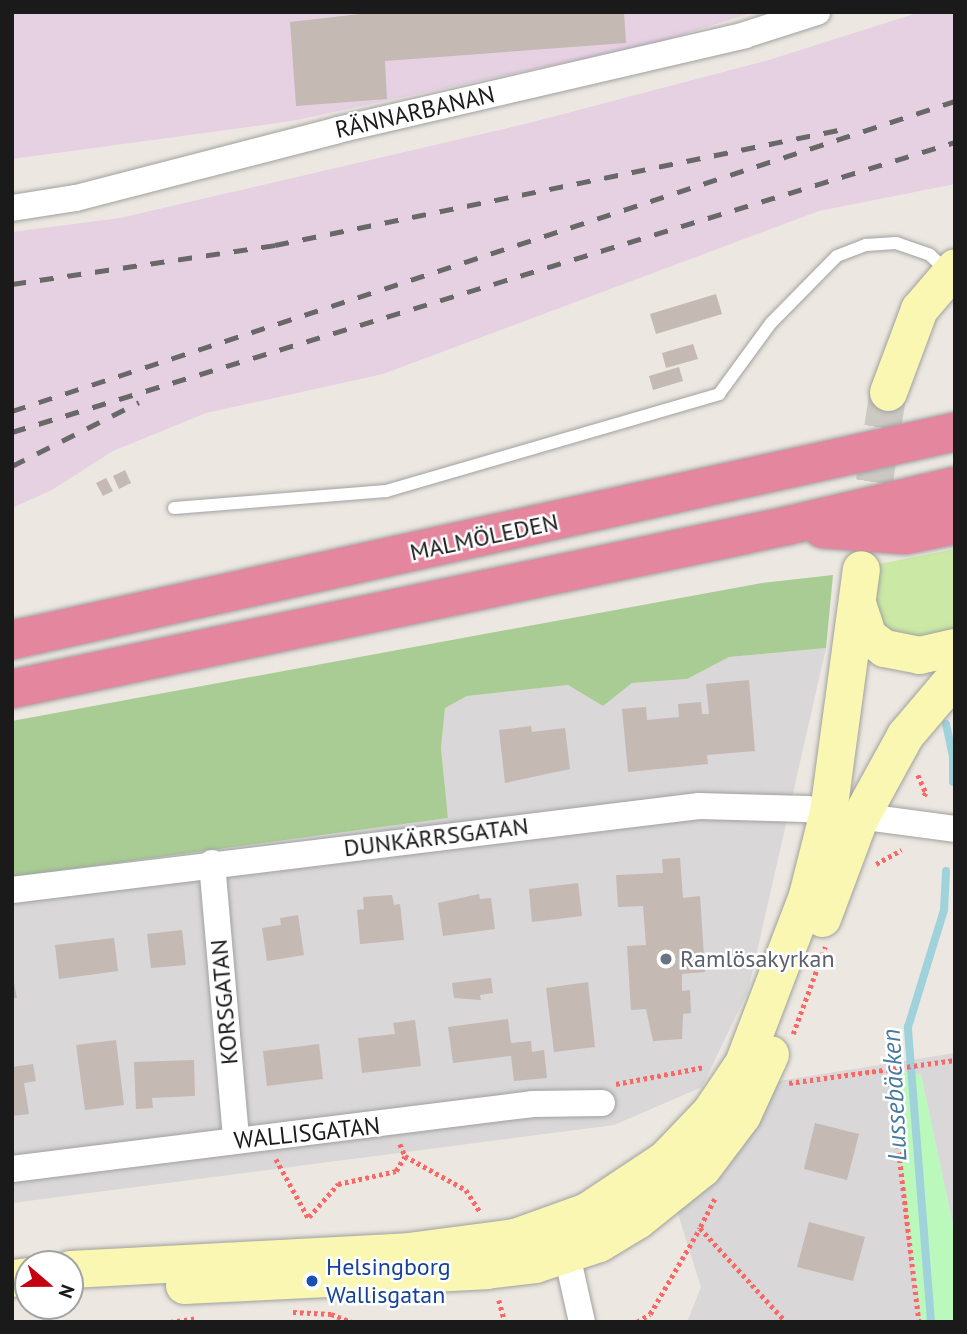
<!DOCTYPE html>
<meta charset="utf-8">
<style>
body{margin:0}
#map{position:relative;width:967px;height:1334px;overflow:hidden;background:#ece7e0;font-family:"PT Sans",sans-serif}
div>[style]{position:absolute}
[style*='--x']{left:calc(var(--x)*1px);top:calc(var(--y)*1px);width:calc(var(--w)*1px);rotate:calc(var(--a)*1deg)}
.residential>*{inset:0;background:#d9d7d7}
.industrial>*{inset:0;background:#e6d1e3}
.grass>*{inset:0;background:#cbe8a4}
.forest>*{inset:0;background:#a9cc94}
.park>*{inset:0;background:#baf8bb}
.stream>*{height:8px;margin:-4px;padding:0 4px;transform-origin:4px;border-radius:4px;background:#9fd2db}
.building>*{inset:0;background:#c4b9b3}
.secondary-tunnel>*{height:37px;margin-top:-18.5px;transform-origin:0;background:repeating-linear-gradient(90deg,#ccc8c2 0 37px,transparent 0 55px)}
.path>*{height:4.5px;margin-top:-2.25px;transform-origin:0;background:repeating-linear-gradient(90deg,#f96864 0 3.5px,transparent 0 7px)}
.roads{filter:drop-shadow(0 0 2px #a1a1a1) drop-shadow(0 0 2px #a1a1a1)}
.lane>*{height:12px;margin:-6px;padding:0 6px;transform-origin:6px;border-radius:6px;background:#fff}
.street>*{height:26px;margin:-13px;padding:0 13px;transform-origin:13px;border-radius:13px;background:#fff}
.secondary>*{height:37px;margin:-18.5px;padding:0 18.5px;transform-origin:18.5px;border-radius:18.5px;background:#f9f7b1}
.highway>*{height:38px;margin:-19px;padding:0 19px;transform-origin:19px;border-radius:19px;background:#e5869f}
.rail>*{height:5px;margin-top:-2.5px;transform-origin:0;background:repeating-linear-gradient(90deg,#686868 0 14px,transparent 0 28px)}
.dots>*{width:19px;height:19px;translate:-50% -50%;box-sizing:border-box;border:4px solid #fff;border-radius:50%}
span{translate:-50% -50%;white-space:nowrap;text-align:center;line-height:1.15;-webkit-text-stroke:5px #fff;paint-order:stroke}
.street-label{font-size:24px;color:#1a1a1a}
.worship-label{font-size:24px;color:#5b616d}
.left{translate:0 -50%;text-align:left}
.transit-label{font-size:24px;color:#164399}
.water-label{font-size:26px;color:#467aa0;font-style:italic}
.frame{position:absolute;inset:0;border:14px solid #1a1a1a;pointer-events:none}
.north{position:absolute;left:14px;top:1250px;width:70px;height:70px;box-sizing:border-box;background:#fff;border:2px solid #a3a3a3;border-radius:50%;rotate:110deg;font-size:19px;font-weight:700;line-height:28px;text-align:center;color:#1a1a1a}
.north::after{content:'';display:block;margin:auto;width:24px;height:32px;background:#c40110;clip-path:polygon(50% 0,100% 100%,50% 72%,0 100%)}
</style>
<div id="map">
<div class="residential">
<div style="clip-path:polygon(826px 648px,748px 991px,702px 1087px,614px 1125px,12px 1203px,12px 877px,448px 818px,441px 748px,445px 708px,467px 696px,568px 685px,603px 706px,632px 683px,687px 679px,729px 657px)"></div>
<div style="clip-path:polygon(955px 1053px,955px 1234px,921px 1075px,889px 1069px,921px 1322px,687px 1322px,701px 1287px,677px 1211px,772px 1082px)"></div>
</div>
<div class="industrial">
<div style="clip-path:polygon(12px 12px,754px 12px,656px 43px,292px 121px,12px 159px)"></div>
<div style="clip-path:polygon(920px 12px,955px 12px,955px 184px,819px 211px,383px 374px,206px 413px,113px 451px,52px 490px,12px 508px,12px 232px,120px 218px,529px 123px,769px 60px)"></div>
</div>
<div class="grass">
<div style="clip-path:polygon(955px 549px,955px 637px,929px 645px,889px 635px,877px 617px,874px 565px)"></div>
</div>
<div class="forest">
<div style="clip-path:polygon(833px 575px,826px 648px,729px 657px,687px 679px,632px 683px,603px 706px,568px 685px,467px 696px,445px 708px,441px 748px,448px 818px,12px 877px,12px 721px,762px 583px)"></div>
</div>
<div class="park">
<div style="clip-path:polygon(889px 1069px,921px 1075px,955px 1234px,955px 1322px,921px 1322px)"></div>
</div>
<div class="stream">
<div style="--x:946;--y:724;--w:34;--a:78"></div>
<div style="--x:953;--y:757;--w:25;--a:90"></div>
<div style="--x:931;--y:1322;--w:296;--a:-94.5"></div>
<div style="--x:908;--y:1027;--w:122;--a:-72.9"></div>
<div style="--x:944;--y:910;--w:39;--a:-87"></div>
</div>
<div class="building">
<div style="clip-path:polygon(378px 12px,624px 12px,626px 43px,385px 61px,387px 99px,296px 106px,290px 22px)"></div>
<div style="clip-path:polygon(716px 294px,722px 314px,656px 334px,650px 314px)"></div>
<div style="clip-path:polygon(693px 344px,698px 359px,666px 368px,662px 353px)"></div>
<div style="clip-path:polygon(679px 367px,683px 381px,653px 390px,649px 376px)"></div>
<div style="clip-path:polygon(125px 470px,131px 483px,119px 489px,113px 476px)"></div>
<div style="clip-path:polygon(106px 478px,113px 491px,103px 496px,96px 483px)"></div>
<div style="clip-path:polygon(749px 680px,755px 751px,707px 755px,708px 764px,628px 772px,622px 709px,646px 707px,647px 720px,679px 717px,678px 704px,701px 702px,702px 714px,709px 714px,706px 684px)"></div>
<div style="clip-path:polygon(531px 726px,532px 732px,565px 728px,570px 769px,505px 783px,499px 730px)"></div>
<div style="clip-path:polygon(680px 858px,683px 898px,700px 896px,705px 972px,682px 974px,682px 991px,690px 990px,691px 1013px,683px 1014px,682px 1039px,653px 1041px,646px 1009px,631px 1010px,627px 946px,646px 945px,643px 906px,618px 907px,616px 875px,663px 873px,662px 859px)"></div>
<div style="clip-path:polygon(578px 883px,582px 916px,532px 922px,529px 889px)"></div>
<div style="clip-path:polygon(479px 894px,480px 899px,491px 898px,495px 929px,443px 936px,438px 903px)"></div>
<div style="clip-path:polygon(392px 895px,394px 905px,400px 904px,404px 940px,360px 944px,357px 910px,364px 909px,363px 897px)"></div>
<div style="clip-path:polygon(298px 915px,304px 955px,267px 961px,262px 928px,281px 925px,280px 918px)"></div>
<div style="clip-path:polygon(182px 930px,186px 965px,151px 968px,147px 934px)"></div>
<div style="clip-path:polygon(114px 938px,118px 971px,59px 979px,55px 945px)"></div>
<div style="clip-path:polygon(12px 972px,17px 998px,12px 998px)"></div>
<div style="clip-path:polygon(491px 978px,493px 993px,480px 995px,481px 1000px,454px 998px,452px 983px)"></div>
<div style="clip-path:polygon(588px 982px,595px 1047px,554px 1052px,546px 988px)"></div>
<div style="clip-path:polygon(508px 1019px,511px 1043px,531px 1041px,532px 1052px,544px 1050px,547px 1078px,514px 1081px,511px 1056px,453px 1063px,448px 1027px)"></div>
<div style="clip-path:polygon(415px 1020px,421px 1066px,362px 1073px,358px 1038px,395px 1034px,393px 1023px)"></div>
<div style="clip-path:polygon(116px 1040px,124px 1105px,85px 1110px,76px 1045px)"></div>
<div style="clip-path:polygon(319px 1044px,323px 1079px,267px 1086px,263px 1051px)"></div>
<div style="clip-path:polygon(194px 1060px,195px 1096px,152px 1098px,153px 1108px,136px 1109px,134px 1062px)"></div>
<div style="clip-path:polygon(33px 1064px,36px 1081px,24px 1083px,29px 1114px,12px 1116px,12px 1067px)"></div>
<div style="clip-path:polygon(815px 1123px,859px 1134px,847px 1180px,804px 1169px)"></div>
<div style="clip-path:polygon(809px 1222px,865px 1237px,853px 1281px,797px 1267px)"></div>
</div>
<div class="secondary-tunnel">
<div style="--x:866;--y:536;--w:146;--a:-81.3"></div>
</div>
<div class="path">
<div style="--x:918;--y:775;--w:20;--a:66"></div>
<div style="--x:926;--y:793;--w:6;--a:121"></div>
<div style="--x:876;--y:864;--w:29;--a:-29"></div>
<div style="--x:793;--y:1034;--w:93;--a:-69.8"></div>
<div style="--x:889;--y:1069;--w:255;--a:83.2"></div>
<div style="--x:789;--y:1083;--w:168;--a:-7.9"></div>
<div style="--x:616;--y:1084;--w:90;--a:-10.9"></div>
<div style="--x:400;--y:1144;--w:13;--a:67"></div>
<div style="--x:405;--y:1156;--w:70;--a:29.1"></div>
<div style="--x:466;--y:1190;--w:27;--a:57"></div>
<div style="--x:276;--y:1159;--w:68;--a:61.2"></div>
<div style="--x:715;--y:1199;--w:33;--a:117"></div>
<div style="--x:700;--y:1228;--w:127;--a:47.5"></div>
<div style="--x:309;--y:1217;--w:44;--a:-48.7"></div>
<div style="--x:338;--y:1184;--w:59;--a:-12.6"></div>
<div style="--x:396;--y:1171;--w:17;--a:-59"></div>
<div style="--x:499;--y:1300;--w:23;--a:75"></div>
<div style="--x:293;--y:1312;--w:38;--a:3"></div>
<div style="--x:331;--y:1314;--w:22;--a:21"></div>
<div style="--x:170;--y:1322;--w:27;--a:-8"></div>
<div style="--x:637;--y:1322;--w:15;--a:-32"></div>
<div style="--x:650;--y:1314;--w:99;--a:-59.8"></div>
</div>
<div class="roads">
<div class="lane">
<div style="--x:174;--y:508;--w:213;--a:-4.6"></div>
<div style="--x:386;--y:491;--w:347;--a:-16.2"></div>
<div style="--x:719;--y:394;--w:88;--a:-53.8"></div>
<div style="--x:771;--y:323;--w:94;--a:-45.4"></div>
<div style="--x:837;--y:256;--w:31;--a:-21"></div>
<div style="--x:866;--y:245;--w:30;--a:-4"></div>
<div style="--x:896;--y:243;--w:36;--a:19"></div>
<div style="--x:930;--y:255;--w:25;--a:43"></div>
</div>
<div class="street">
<div style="--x:12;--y:208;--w:65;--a:-8.9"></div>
<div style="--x:76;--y:198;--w:271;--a:-14.5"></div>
<div style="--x:338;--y:130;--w:418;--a:-13.1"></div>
<div style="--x:745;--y:35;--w:76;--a:-17.7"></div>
<div style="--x:212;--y:863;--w:278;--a:85"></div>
<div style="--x:12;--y:890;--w:692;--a:-6.97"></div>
<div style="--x:699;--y:806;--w:107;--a:1.6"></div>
<div style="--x:806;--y:809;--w:150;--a:7.6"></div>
<div style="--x:12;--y:1169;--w:525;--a:-7.11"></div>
<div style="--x:533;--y:1104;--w:69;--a:-0.8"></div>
<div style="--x:567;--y:1255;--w:69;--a:77.4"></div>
</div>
<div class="secondary">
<div style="--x:888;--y:392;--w:89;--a:-69.5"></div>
<div style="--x:919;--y:309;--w:55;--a:-49.4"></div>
<div style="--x:857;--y:603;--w:35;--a:72"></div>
<div style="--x:868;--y:636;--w:20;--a:37"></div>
<div style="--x:884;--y:648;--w:36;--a:11"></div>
<div style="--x:919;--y:655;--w:37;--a:-13"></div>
<div style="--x:822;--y:918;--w:106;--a:-69.5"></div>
<div style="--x:859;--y:819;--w:96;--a:-61.3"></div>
<div style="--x:905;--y:735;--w:77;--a:-49.7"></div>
<div style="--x:70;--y:1269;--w:338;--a:-3"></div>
<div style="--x:408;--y:1251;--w:108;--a:-7.5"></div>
<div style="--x:515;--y:1237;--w:77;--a:-19.9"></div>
<div style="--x:587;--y:1211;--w:94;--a:-33.7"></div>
<div style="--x:665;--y:1159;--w:65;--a:-46.2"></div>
<div style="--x:710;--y:1112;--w:59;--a:-56"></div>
<div style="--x:743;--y:1063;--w:180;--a:-69.1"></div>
<div style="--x:807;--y:895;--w:86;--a:-75.8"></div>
<div style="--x:828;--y:812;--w:245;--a:-82.3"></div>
<div style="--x:12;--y:1278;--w:16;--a:-7"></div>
<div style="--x:184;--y:1285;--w:302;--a:-2.8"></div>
<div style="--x:486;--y:1270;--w:49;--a:-7"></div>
<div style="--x:535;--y:1264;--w:67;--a:-18.2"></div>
<div style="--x:599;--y:1243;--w:44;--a:-31.2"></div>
<div style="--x:637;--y:1220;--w:83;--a:-38.7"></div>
<div style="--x:702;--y:1168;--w:66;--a:-53"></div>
<div style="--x:742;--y:1115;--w:67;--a:-65.3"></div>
</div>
<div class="highway">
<div style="--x:823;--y:529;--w:82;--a:4.2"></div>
<div style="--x:905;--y:535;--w:51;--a:-11.3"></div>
<div style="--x:12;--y:640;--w:966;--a:-12.44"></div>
<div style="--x:12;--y:689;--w:791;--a:-11.89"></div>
<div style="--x:786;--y:526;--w:174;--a:-13.3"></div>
</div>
</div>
<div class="rail">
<div style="--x:12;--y:284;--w:266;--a:-8.4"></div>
<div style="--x:275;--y:245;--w:580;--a:-11.54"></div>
<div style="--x:12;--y:411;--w:993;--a:-18.2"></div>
<div style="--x:12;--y:432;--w:987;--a:-17.09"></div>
<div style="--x:12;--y:466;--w:142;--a:-26.7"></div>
</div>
<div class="dots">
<div style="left:666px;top:959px;background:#6b7280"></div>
<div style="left:312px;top:1281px;background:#1a4fb4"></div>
</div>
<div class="street-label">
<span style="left:415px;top:112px;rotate:-13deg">RÄNNARBANAN</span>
<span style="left:484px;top:537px;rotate:-12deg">MALMÖLEDEN</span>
<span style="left:436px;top:837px;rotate:-7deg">DUNKÄRRSGATAN</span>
<span style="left:224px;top:1002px;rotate:-95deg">KORSGATAN</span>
<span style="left:307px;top:1133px;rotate:-6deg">WALLISGATAN</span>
</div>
<div class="worship-label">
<span class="left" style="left:680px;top:959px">Ramlösakyrkan</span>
</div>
<div class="transit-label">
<span class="left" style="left:326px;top:1281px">Helsingborg<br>Wallisgatan</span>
</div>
<div class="water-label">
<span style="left:894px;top:1095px;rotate:-93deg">Lussebäcken</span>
</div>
<div class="frame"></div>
<div class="north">N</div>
</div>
